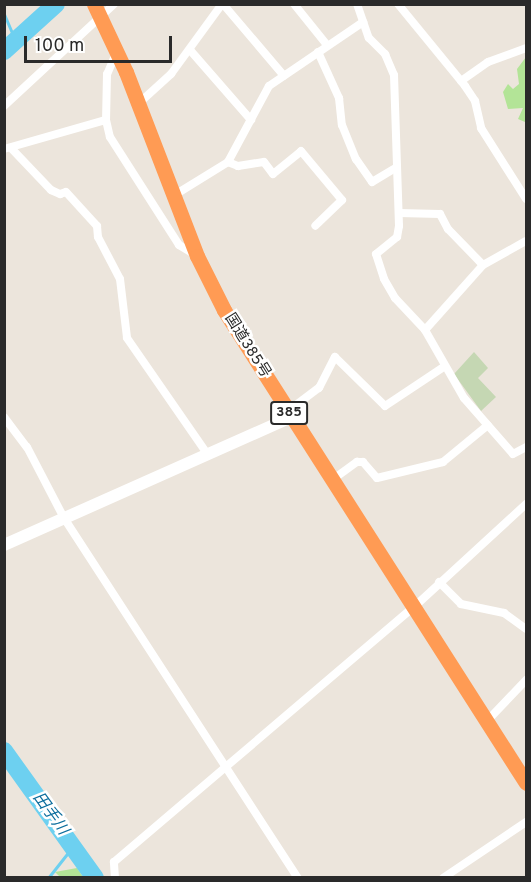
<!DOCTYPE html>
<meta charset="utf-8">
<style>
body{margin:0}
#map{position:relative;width:531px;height:882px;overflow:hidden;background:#ece5dc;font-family:Overpass,"Noto Sans JP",sans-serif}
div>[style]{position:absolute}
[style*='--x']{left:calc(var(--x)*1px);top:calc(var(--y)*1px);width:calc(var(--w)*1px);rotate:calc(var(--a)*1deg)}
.green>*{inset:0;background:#b3e497}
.cemetery>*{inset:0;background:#c5d7b3}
.stream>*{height:3px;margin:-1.5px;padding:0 1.5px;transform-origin:1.5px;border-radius:1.5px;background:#6dd0f0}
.river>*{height:18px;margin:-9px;padding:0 9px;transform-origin:9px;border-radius:9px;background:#6dd0f0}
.street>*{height:8px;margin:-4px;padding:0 4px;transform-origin:4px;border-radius:4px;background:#fff}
.secondary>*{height:12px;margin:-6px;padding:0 6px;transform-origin:6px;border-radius:6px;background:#fff}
.highway>*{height:15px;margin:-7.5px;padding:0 7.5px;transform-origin:7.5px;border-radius:7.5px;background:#ff9b54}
span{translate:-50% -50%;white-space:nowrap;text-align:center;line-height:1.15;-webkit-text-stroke:5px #fff;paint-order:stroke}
.shield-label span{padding:2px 4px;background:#fff;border:2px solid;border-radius:4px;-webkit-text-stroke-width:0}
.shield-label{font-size:14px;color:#2a2a2a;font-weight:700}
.street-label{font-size:15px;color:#2a2a2a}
.water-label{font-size:16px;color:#0b6d9d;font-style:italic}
.frame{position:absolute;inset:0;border:6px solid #2a2a2a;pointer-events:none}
.scale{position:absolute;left:24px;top:36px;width:148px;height:27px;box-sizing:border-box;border:3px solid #2a2a2a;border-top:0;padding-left:8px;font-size:18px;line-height:21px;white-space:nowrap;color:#2a2a2a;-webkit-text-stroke:4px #fff;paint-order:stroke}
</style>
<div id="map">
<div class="green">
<div style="clip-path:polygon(526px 57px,526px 121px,525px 122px,518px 119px,523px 108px,508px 109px,503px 92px,508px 84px,513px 89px,519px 84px,517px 69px)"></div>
<div style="clip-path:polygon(77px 868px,83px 877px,60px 877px,55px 872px)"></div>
</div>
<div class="cemetery">
<div style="clip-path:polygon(474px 352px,488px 368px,478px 378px,496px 397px,481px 411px,454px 374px)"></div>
</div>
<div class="stream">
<div style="--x:4;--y:14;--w:28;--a:67"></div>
<div style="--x:48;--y:878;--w:42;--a:-51.8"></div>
</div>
<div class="river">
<div style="--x:4;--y:51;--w:70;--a:-42.1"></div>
<div style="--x:4;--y:751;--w:156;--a:54.4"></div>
</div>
<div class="street">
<div style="--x:223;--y:4;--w:94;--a:49.7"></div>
<div style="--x:294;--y:4;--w:53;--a:51.2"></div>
<div style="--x:357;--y:4;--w:36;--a:71"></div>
<div style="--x:369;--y:38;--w:23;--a:45"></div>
<div style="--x:385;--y:54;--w:23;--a:67"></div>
<div style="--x:394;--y:75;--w:151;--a:88.1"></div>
<div style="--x:399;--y:226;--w:11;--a:100"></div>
<div style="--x:397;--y:237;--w:27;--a:141"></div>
<div style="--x:376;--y:254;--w:26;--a:72"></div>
<div style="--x:384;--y:279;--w:22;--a:60"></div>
<div style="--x:395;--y:298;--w:44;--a:46.8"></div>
<div style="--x:425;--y:330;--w:78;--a:60.2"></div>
<div style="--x:464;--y:398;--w:74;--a:48.8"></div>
<div style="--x:513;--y:454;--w:15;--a:-28"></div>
<div style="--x:398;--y:4;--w:106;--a:50.7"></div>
<div style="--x:465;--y:86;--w:18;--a:56"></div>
<div style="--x:475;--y:101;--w:28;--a:77"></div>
<div style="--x:481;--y:128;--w:84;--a:57.6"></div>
<div style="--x:190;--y:50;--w:93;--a:48.9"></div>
<div style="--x:117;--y:51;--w:25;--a:113"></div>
<div style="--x:107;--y:74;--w:46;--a:91.2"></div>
<div style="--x:106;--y:120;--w:17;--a:77"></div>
<div style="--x:110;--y:137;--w:128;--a:57.4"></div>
<div style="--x:179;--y:245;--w:21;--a:31"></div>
<div style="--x:318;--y:52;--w:51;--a:65.5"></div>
<div style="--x:339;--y:98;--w:27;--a:84"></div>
<div style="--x:342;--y:125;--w:37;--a:68"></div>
<div style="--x:356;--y:159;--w:28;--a:55"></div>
<div style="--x:372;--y:182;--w:29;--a:-31"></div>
<div style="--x:461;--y:81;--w:33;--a:-35"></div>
<div style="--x:488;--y:62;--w:40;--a:-20.2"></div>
<div style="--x:138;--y:104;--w:45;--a:-42.3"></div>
<div style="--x:171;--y:74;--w:87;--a:-53.9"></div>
<div style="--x:4;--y:106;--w:150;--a:-42.8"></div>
<div style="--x:11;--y:148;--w:58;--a:46.4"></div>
<div style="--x:51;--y:190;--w:10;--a:24"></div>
<div style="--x:60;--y:194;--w:6;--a:-18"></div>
<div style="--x:66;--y:192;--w:46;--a:47.6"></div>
<div style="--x:97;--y:226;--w:11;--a:85"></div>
<div style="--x:98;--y:237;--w:47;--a:62.4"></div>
<div style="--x:120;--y:279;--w:59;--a:83.2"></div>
<div style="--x:127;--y:338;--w:142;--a:55.3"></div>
<div style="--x:4;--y:149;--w:106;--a:-15.9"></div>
<div style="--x:228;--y:162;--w:11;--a:22"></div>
<div style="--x:238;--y:166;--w:26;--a:-9"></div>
<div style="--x:264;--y:162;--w:15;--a:53"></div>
<div style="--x:273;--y:174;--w:36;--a:-39"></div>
<div style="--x:301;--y:151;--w:64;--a:50.1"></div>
<div style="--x:342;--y:200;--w:37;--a:136"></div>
<div style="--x:173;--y:196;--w:65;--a:-31.7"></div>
<div style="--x:228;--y:162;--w:86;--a:-61.7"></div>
<div style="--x:269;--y:86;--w:114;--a:-34.2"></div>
<div style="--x:399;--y:213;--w:41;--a:1.4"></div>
<div style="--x:440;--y:214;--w:17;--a:62"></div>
<div style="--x:448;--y:229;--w:50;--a:45.8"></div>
<div style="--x:425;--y:330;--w:87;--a:-48.3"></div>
<div style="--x:483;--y:265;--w:49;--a:-29.2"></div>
<div style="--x:288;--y:411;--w:39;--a:-37"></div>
<div style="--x:319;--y:388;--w:35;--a:-63"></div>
<div style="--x:335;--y:357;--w:70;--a:44.4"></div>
<div style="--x:385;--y:406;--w:72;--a:-33.7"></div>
<div style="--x:4;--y:417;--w:38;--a:53"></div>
<div style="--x:27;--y:447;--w:80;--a:62.5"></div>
<div style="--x:64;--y:518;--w:429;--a:57"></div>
<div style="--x:332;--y:480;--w:31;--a:-36"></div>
<div style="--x:357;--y:462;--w:6;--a:0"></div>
<div style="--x:363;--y:462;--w:21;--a:49"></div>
<div style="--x:377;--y:478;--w:68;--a:-13.6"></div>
<div style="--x:443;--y:462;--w:58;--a:-39.4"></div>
<div style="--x:439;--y:582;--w:31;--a:45"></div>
<div style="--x:461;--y:604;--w:44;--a:11.8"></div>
<div style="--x:504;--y:613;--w:27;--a:36"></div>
<div style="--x:487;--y:721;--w:57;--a:-46.4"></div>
<div style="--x:115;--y:878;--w:16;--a:-94"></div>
<div style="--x:114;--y:862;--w:394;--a:-40.4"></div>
<div style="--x:414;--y:607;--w:152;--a:-42.6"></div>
<div style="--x:443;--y:878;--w:100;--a:-34"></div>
</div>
<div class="secondary">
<div style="--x:4;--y:545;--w:315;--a:-24"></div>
</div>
<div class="highway">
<div style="--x:94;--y:4;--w:75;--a:64.8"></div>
<div style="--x:126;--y:72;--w:197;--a:68.9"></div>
<div style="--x:197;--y:256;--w:60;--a:63.4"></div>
<div style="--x:224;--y:310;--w:561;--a:57.44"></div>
</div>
<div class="shield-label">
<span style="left:289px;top:413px">385</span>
</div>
<div class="street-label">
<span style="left:247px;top:346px;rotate:58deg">国道385号</span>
</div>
<div class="water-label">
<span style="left:50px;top:814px;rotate:54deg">田手川</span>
</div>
<div class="frame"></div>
<div class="scale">100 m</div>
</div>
